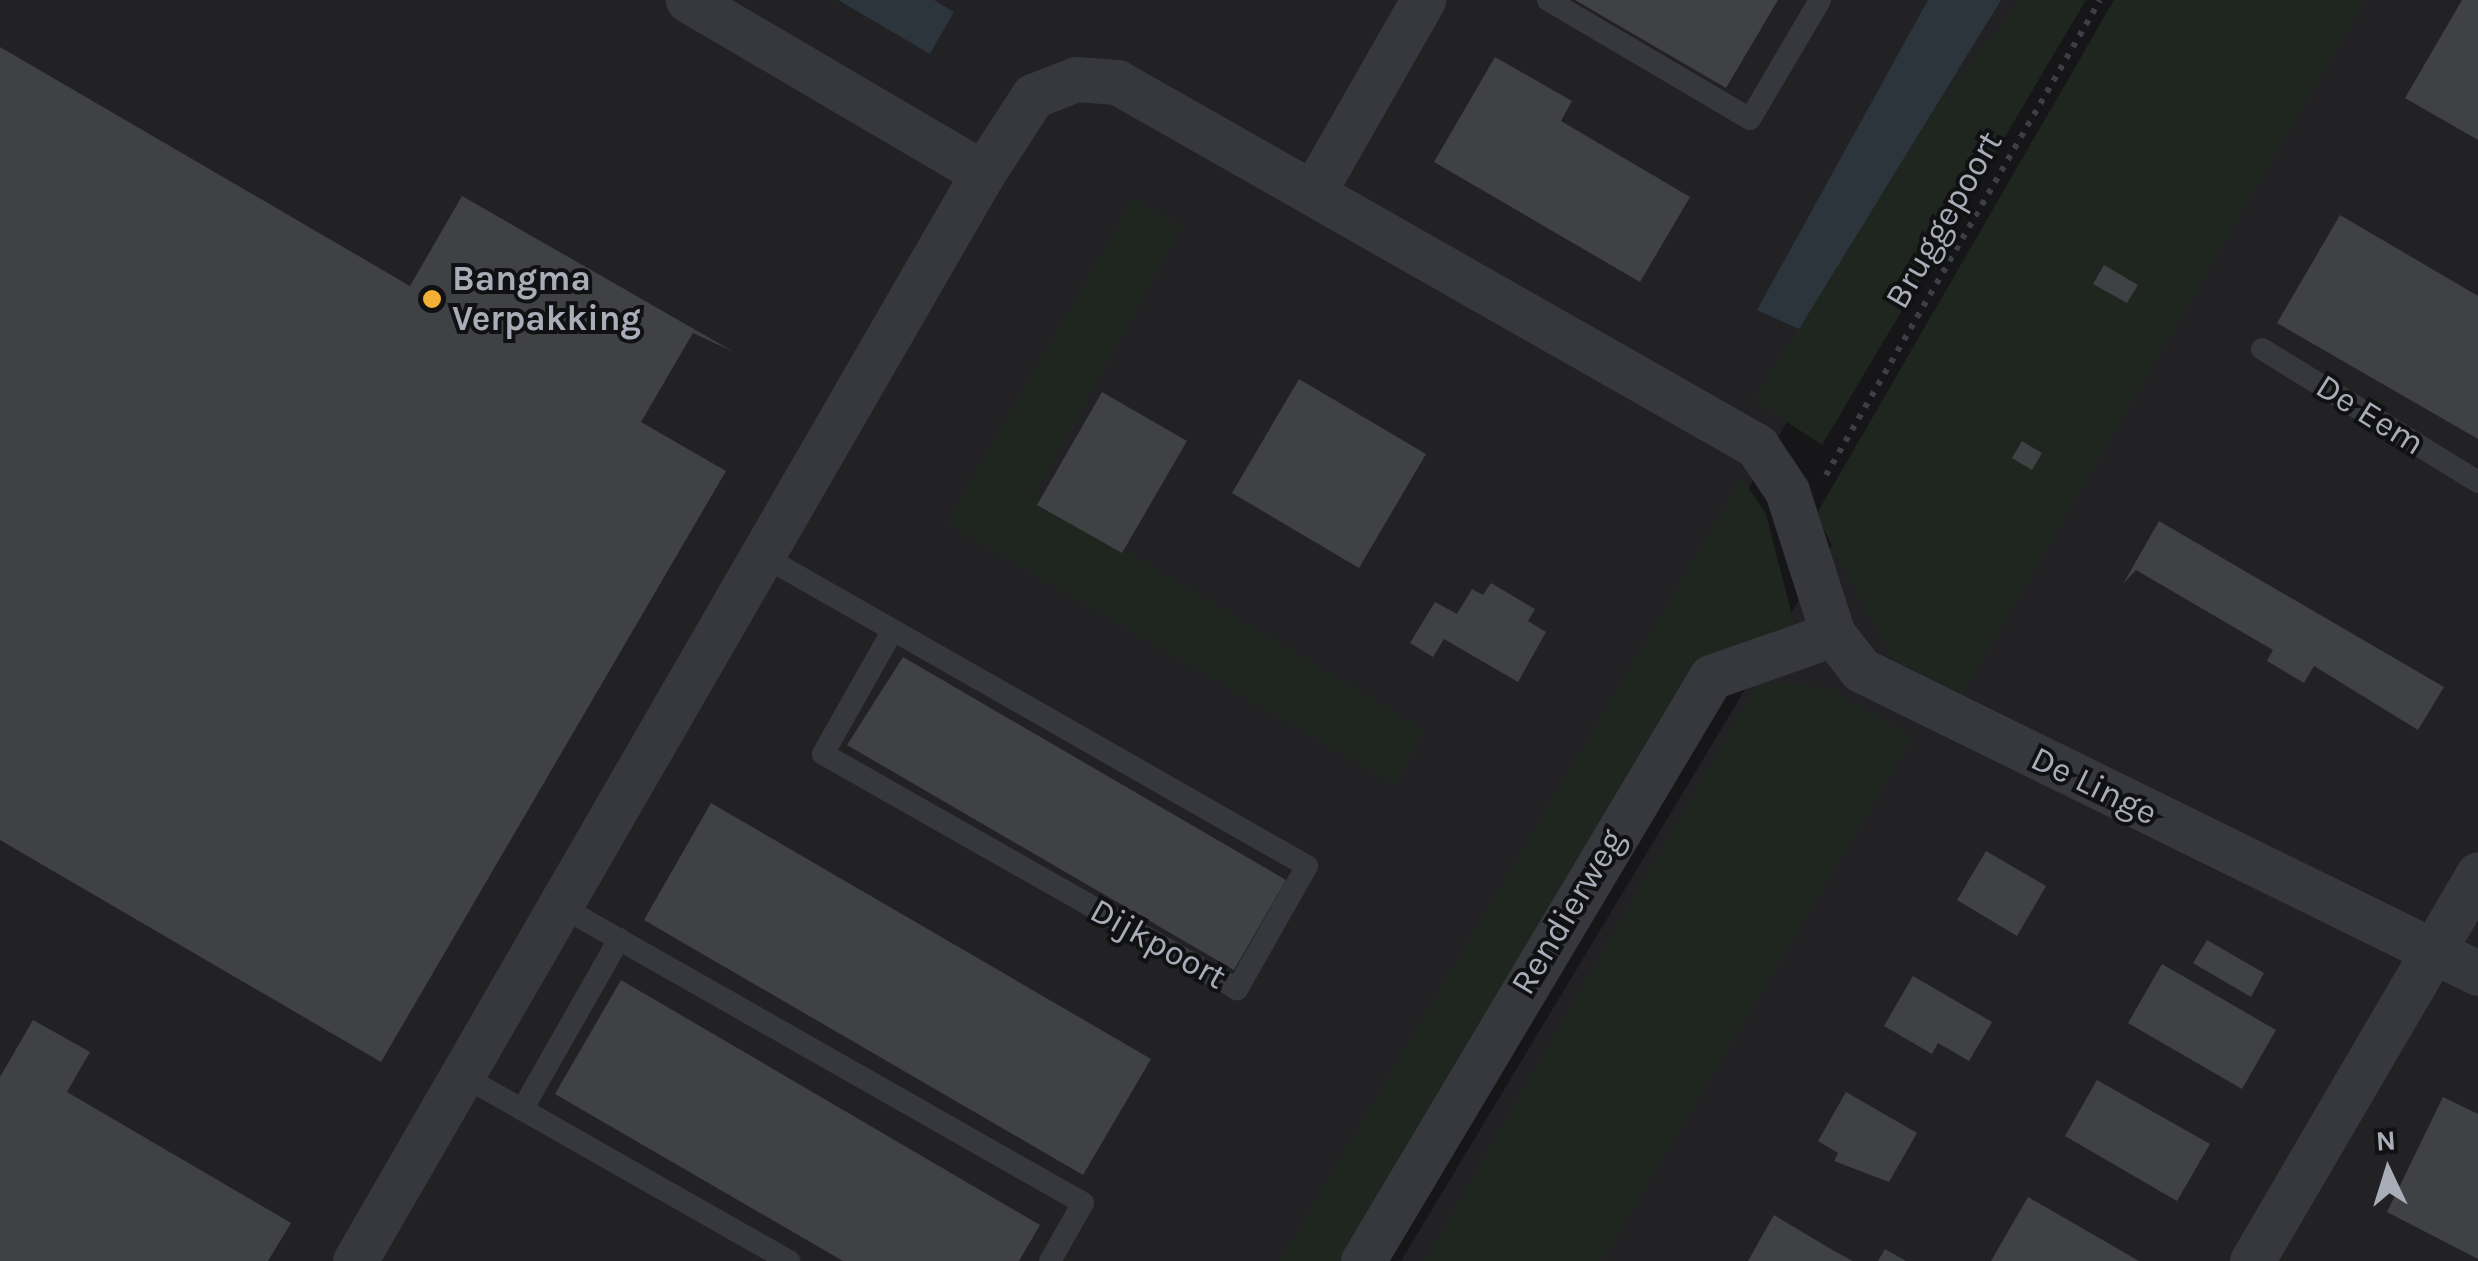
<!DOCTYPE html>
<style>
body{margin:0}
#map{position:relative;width:2478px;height:1261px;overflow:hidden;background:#161618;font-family:Karla,sans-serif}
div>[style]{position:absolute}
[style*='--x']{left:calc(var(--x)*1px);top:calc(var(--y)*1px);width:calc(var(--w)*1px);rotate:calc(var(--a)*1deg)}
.built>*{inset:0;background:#222225}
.green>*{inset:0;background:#1e261f}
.water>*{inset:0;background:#2c353c}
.building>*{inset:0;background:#404145}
.path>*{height:6px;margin-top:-3px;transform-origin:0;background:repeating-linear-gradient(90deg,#3d3f44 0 5px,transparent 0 13px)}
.service>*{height:22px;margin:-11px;padding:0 11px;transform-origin:11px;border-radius:11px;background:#37383d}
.minor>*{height:45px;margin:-22.5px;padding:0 22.5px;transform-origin:22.5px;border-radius:22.5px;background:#37383d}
.dots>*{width:28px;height:28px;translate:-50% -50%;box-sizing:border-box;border:5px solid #111113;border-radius:50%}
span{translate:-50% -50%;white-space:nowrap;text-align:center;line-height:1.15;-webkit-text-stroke:8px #111113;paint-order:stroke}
.street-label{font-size:35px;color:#a8adb8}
.poi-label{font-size:35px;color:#a8adb8;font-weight:700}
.left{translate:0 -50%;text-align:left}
.north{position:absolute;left:2338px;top:1121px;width:100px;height:100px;-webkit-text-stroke:8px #111113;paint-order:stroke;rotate:356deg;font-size:28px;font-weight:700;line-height:40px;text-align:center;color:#a8adb8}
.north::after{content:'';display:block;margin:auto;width:35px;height:45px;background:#a8adb8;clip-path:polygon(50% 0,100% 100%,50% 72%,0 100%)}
</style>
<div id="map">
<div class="built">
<div style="clip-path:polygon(0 0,2032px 0,1300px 1261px,0 1261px)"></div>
<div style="clip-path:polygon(2160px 0,2478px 0,2478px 1261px,1401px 1261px)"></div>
</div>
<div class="green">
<div style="clip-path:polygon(2021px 0,2086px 0,1822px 445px,1754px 400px,1932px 111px)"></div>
<div style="clip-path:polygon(2114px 0,2365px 0,1961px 697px,1893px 661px,1816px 515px)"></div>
<div style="clip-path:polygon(1133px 199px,1182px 227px,1034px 496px,1424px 730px,1396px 785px,947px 523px)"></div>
<div style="clip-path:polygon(1742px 478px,1766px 514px,1794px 623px,1700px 663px,1348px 1261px,1280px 1261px)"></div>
<div style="clip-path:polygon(1773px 681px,1830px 689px,1913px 737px,1602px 1261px,1425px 1261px,1755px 687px)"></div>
</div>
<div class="water">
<div style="clip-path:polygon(838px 0,934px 0,954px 12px,930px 54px)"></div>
<div style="clip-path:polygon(1928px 0,2001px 0,1799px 329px,1757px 310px)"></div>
</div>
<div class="building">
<div style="clip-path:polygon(1575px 0,1778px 0,1726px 88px)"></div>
<div style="clip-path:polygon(2462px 0,2478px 0,2478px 140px,2405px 98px)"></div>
<div style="clip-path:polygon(0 47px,410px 286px,462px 196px,734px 352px,693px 333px,641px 422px,726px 471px,381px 1062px,0 840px)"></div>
<div style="clip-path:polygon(1495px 57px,1572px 101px,1561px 121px,1690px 197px,1640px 282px,1434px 162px)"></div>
<div style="clip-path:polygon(2340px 215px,2478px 296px,2478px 439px,2277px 323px)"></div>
<div style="clip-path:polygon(2104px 265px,2138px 285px,2127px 303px,2093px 284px)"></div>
<div style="clip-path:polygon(1299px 379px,1426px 454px,1359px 568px,1232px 493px)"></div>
<div style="clip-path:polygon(1102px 392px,1187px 441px,1122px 553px,1037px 505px)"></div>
<div style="clip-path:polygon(2022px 441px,2042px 453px,2032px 470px,2012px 458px)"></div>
<div style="clip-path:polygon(2159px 521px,2444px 687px,2418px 730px,2314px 666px,2304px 683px,2267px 661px,2273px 650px,2136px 570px,2123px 584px)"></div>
<div style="clip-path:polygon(1491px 583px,1535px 609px,1528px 621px,1546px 632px,1518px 682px,1444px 639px,1433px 657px,1410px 643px,1435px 602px,1457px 614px,1472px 589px,1483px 595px)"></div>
<div style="clip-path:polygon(903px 657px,1286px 880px,1234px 970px,847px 745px)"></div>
<div style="clip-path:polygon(711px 803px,1151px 1059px,1083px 1175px,644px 920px)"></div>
<div style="clip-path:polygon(1986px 851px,2046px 886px,2017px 936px,1957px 900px)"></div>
<div style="clip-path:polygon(2207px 940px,2264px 973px,2251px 997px,2193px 963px)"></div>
<div style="clip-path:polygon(2162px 964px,2276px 1030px,2242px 1089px,2128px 1023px)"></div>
<div style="clip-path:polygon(1913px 976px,1992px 1022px,1969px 1061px,1938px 1043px,1932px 1054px,1884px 1026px)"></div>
<div style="clip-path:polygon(621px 980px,1040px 1225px,1019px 1261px,843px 1261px,555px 1094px)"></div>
<div style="clip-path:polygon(33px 1020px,90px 1052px,67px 1092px,291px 1223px,268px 1261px,0 1261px,0 1077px)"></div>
<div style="clip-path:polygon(2097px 1080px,2210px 1144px,2177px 1201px,2065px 1136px)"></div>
<div style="clip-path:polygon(1846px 1092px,1917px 1133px,1889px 1182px,1834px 1161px,1838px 1153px,1818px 1141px)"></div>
<div style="clip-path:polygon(2443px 1097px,2478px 1114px,2478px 1259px,2387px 1212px)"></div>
<div style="clip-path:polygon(2028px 1197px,2139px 1261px,1991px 1261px)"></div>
<div style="clip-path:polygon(1774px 1215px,1836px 1252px,1853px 1261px,1748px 1261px)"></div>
<div style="clip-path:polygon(1885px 1249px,1906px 1261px,1878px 1261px)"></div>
</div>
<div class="path">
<div style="--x:1826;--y:475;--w:548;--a:-60.02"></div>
</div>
<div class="service">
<div style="--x:1548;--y:0;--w:234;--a:30.5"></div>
<div style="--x:1750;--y:119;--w:138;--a:-59.5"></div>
<div style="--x:2262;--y:349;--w:254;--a:31.6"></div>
<div style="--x:763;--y:556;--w:626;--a:29.68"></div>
<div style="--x:1307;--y:866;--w:142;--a:119.6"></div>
<div style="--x:1237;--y:989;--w:476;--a:-150.4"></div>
<div style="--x:823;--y:754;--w:142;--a:-60.6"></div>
<div style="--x:562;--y:907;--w:599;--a:29.6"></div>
<div style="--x:1083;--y:1203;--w:67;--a:119.6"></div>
<div style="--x:465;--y:1077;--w:373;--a:29.6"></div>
<div style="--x:522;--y:1110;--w:197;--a:-60.4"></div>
</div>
<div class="minor">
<div style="--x:688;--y:0;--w:342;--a:30.4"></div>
<div style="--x:983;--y:173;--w:92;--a:-57"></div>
<div style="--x:1033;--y:96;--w:46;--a:-21.6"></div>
<div style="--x:1076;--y:79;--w:41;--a:4.2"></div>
<div style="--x:1117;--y:82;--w:736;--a:29.63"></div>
<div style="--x:1757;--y:446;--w:54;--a:56.3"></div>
<div style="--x:1787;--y:491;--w:150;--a:72.2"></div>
<div style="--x:1833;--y:634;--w:46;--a:52.1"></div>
<div style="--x:1861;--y:670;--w:687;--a:26.16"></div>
<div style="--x:1313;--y:193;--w:222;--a:-60.3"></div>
<div style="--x:355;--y:1261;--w:1256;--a:-60.01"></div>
<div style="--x:1363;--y:1261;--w:680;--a:-59.21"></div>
<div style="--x:1711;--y:677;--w:129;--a:-19.4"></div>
<div style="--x:2252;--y:1261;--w:448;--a:-59.7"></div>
</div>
<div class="dots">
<div style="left:432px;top:299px;background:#f2b134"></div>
</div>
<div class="street-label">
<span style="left:1944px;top:220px;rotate:-60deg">Bruggepoort</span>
<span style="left:2370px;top:415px;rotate:32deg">De Eem</span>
<span style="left:2094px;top:786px;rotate:26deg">De Linge</span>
<span style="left:1568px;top:912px;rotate:-59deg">Rendierweg</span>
<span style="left:1158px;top:944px;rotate:29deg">Dijkpoort</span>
</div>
<div class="poi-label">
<span class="left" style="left:452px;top:299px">Bangma<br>Verpakking</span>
</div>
<div class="north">N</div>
</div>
